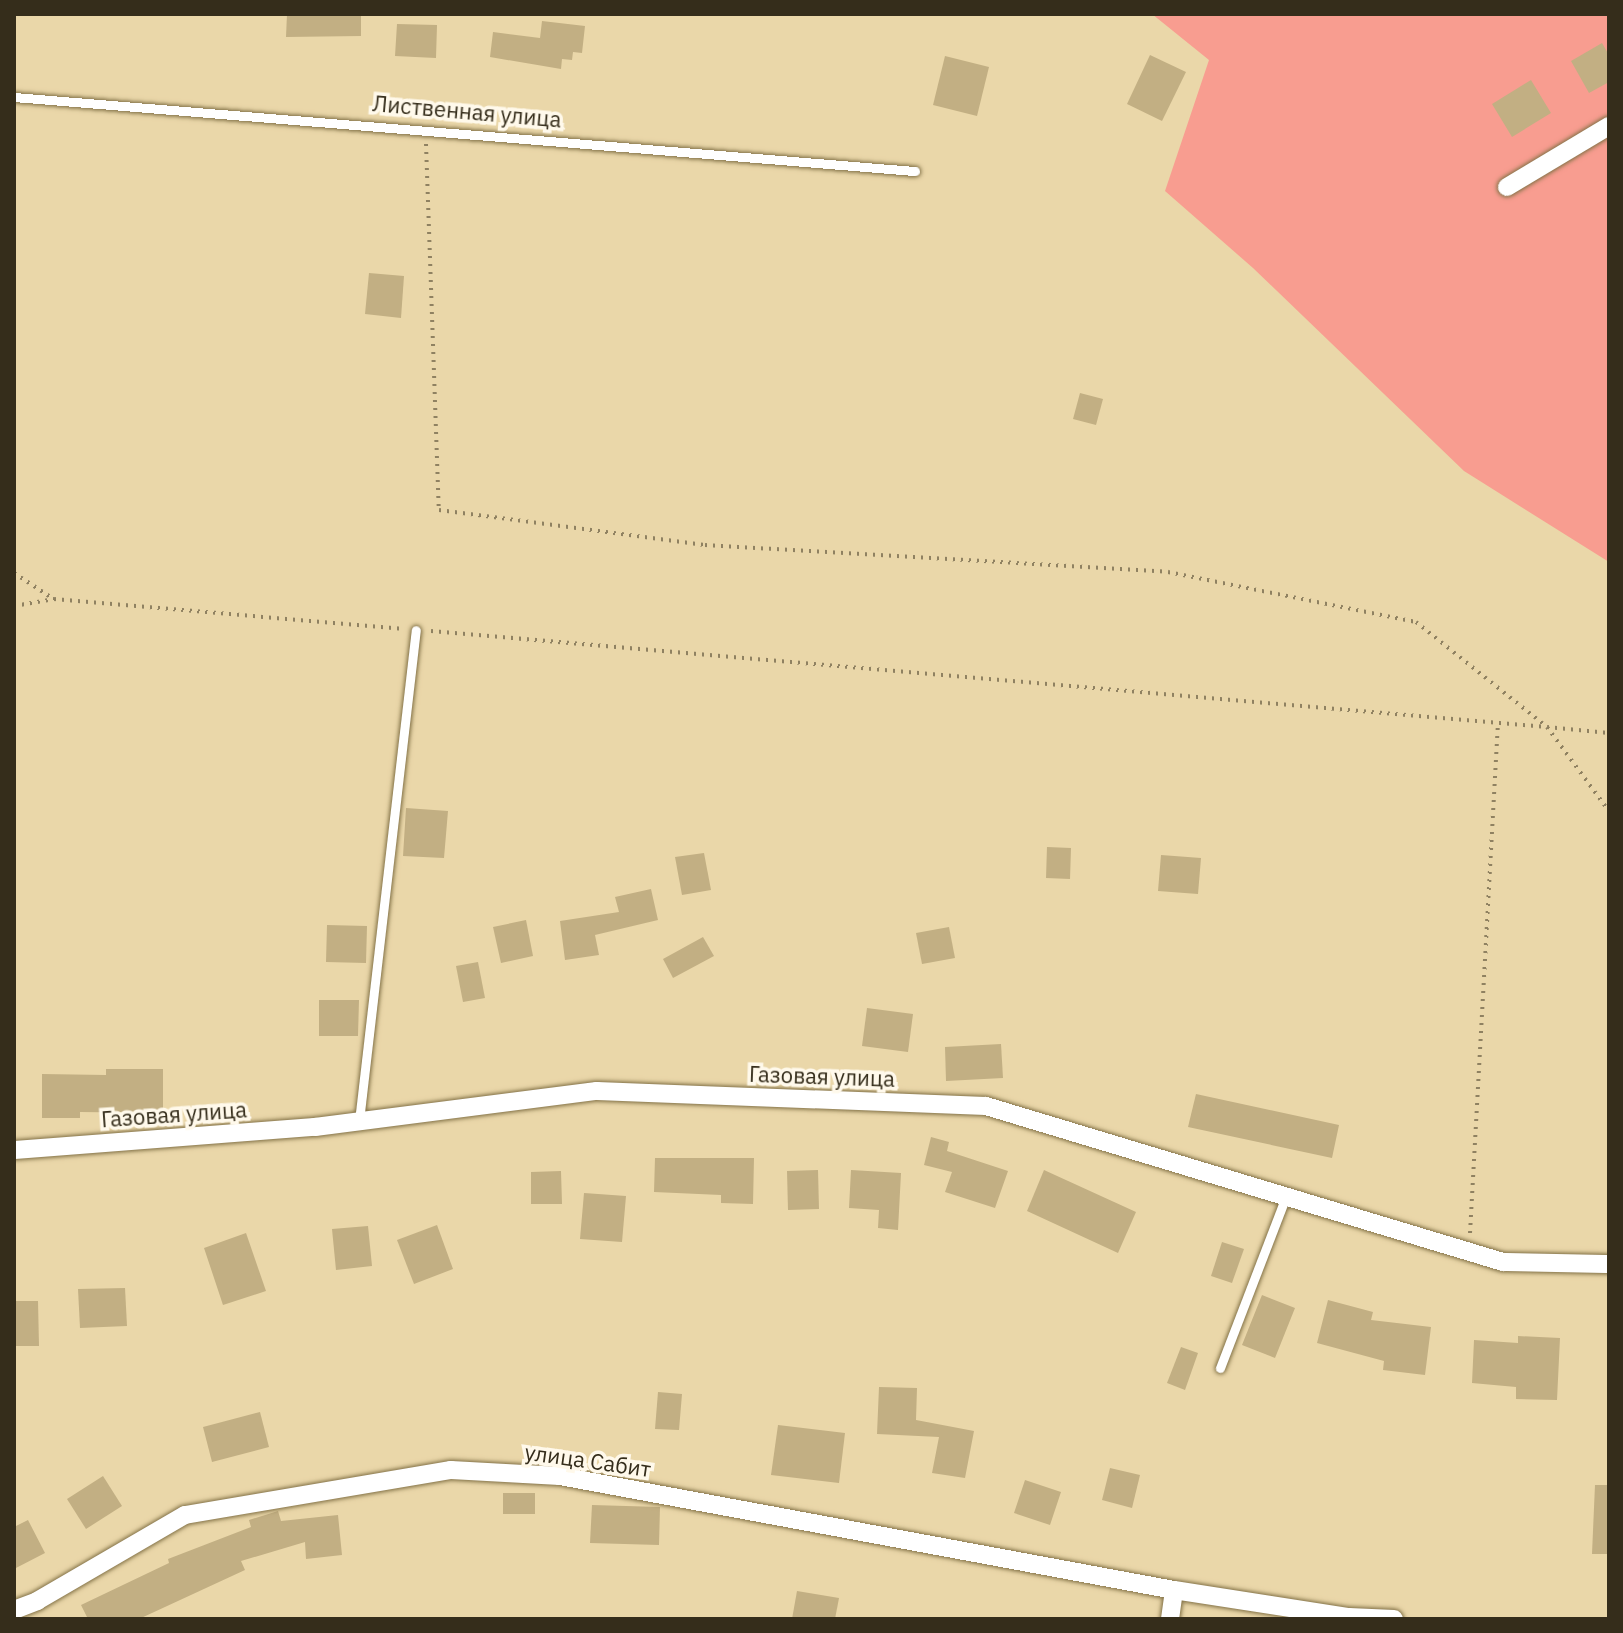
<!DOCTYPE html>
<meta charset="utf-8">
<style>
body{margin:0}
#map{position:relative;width:1623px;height:1633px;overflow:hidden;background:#ead7a9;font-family:"IBM Plex Sans",sans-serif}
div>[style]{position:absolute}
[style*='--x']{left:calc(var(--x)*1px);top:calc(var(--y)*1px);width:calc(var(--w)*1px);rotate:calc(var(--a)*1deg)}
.green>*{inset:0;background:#f89d90}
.building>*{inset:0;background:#c2af83}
.path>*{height:4px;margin-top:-2px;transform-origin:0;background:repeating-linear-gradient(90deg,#8f8161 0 2px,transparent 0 8px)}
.roads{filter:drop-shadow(0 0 2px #837247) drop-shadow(0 0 2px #837247)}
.service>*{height:9px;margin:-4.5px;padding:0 4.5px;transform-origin:4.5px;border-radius:4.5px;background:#fff}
.minor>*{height:18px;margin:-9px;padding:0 9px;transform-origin:9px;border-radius:9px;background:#fff}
span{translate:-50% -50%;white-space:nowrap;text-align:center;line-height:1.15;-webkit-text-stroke:7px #fff9eb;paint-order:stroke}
.street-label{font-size:22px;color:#352d1b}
.frame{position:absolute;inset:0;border:16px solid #352d1b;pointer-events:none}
</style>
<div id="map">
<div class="green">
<div style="clip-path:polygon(1152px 14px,1609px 14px,1609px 562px,1464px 471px,1253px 268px,1165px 191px,1209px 60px)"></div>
</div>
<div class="building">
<div style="clip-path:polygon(287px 14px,361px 14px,361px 36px,286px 37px)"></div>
<div style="clip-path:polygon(542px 21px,585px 26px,582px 53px,573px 52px,572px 60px,562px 59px,561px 69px,490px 57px,493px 32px,540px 38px)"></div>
<div style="clip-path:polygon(397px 24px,437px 25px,436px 58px,395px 56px)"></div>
<div style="clip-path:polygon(1602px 43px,1609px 55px,1609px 82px,1589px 93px,1571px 61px)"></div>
<div style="clip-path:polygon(1150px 55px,1186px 72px,1162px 121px,1127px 104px)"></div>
<div style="clip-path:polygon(945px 56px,989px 67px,977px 116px,933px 105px)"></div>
<div style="clip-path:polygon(1531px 80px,1551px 113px,1512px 137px,1492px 104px)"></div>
<div style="clip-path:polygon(369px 273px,404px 276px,401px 318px,365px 314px)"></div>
<div style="clip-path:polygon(1080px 393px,1103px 399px,1096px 425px,1073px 419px)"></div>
<div style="clip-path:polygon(406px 808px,448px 811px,444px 858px,403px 856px)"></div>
<div style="clip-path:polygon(1047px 847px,1071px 848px,1070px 879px,1046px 878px)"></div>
<div style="clip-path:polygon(704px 853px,711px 890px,682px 895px,675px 857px)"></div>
<div style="clip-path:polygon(1161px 855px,1201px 858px,1198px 894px,1158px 891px)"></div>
<div style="clip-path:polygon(651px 889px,658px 920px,595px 935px,599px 955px,565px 960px,560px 921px,619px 912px,615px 897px)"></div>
<div style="clip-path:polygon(526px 920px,533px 956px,501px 963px,493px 927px)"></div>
<div style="clip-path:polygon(327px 925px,367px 926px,366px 963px,326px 962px)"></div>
<div style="clip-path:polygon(949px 927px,955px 958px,922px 964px,916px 933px)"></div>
<div style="clip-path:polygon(703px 937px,714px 956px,673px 978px,663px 959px)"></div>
<div style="clip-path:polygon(478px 962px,485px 998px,463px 1002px,456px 966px)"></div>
<div style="clip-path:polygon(319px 1000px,359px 1000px,358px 1036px,319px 1036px)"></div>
<div style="clip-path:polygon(867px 1008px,913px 1014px,908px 1052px,862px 1046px)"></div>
<div style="clip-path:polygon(1001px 1044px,1003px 1078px,946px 1081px,945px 1047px)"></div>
<div style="clip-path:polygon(106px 1069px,163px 1069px,163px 1113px,80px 1112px,80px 1118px,42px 1118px,42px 1074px,106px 1075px)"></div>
<div style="clip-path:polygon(1196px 1094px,1339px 1125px,1332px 1158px,1188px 1127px)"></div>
<div style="clip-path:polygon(931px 1137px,949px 1142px,947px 1151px,1008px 1171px,995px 1208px,945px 1192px,952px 1172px,924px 1165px)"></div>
<div style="clip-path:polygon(655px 1158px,754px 1158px,753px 1204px,721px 1203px,721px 1195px,654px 1192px)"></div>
<div style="clip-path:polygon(818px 1170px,819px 1209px,788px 1210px,787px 1171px)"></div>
<div style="clip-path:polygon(851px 1170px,901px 1173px,898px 1230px,878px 1228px,879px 1210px,849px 1208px)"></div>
<div style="clip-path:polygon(1044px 1170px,1136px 1212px,1118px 1253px,1027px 1211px)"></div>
<div style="clip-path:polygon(561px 1171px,562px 1204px,531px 1204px,531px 1172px)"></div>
<div style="clip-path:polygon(584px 1193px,626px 1196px,622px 1242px,580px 1239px)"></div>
<div style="clip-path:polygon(437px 1225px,453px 1269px,414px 1284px,397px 1240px)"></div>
<div style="clip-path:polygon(368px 1226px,372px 1266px,336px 1270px,332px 1229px)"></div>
<div style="clip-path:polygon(246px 1233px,266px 1291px,223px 1305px,204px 1248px)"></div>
<div style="clip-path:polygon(1222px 1242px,1244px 1249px,1232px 1283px,1211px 1276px)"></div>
<div style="clip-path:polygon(125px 1288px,127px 1326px,80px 1328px,78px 1289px)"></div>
<div style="clip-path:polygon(1262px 1295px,1295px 1308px,1275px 1358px,1242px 1345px)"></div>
<div style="clip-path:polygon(1328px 1300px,1373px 1312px,1371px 1320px,1431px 1327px,1425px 1375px,1383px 1370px,1384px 1361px,1317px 1343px)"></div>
<div style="clip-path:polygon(14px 1301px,38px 1301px,39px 1346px,14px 1346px)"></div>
<div style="clip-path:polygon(1518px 1336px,1560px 1338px,1557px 1400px,1516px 1399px,1516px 1387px,1472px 1383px,1474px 1340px,1518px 1343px)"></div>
<div style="clip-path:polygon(1181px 1347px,1198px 1353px,1185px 1390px,1167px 1383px)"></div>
<div style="clip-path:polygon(879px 1387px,917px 1388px,916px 1420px,974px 1431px,965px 1478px,932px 1473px,939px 1437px,877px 1434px)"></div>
<div style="clip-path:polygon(658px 1392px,682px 1394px,679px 1430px,655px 1429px)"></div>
<div style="clip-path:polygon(260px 1412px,269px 1447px,212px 1462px,203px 1427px)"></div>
<div style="clip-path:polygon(778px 1425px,845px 1433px,839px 1483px,771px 1475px)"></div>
<div style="clip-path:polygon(1110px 1468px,1140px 1475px,1132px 1508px,1102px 1500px)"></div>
<div style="clip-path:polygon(103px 1476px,122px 1506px,86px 1529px,67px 1499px)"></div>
<div style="clip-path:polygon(1025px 1480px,1061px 1492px,1050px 1525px,1014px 1513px)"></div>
<div style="clip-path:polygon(1595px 1485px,1609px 1485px,1609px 1554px,1592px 1554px)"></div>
<div style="clip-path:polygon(503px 1493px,535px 1493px,535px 1514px,503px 1514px)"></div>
<div style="clip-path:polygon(592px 1505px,660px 1507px,659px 1545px,590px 1543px)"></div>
<div style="clip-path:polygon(278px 1511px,281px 1521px,338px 1515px,342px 1555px,306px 1559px,305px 1542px,241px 1561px,245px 1570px,139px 1619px,88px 1619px,81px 1605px,169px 1563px,168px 1559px,251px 1527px,249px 1520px)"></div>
<div style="clip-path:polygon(28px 1520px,45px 1553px,14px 1569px,14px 1527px)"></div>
<div style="clip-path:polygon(797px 1591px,839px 1598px,835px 1619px,792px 1619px)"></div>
</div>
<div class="path">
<div style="--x:426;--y:144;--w:366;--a:88"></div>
<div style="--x:439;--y:510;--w:268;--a:7.5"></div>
<div style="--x:705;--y:545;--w:464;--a:3.3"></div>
<div style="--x:1168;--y:572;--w:253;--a:11.4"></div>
<div style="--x:1416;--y:622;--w:168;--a:38.7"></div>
<div style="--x:1547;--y:727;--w:62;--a:5.5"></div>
<div style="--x:14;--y:573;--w:45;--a:33.3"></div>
<div style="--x:14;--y:606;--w:41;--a:-9.9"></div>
<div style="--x:54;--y:599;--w:349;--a:4.9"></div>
<div style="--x:431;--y:631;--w:1120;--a:4.92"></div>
<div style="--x:1547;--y:727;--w:104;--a:53.6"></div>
<div style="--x:1470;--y:1233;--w:511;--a:-86.86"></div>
</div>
<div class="roads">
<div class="service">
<div style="--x:14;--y:97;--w:904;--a:4.7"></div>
<div style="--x:359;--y:1121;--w:494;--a:-83.4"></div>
<div style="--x:1220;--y:1368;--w:184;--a:-69"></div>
</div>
<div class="minor">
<div style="--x:1507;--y:187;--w:119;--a:-30.9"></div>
<div style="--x:14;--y:1150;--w:302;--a:-4.4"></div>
<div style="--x:315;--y:1127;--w:284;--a:-7.3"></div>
<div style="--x:597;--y:1091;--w:389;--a:2.2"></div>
<div style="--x:986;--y:1106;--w:540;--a:16.79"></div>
<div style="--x:1503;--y:1262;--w:106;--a:1.1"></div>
<div style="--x:14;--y:1610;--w:25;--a:-21"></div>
<div style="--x:37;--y:1601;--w:171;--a:-30.2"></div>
<div style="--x:185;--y:1515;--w:270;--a:-9.6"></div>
<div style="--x:451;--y:1470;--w:109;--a:3.2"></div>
<div style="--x:560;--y:1476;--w:624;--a:10.52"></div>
<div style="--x:1174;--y:1590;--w:177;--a:8.8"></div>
<div style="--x:1349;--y:1617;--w:45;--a:2.5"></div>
<div style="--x:1170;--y:1619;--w:29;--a:-82"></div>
</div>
</div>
<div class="street-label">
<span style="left:467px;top:111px;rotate:5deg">Лиственная улица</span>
<span style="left:822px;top:1076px;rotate:2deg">Газовая улица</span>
<span style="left:174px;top:1114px;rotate:-4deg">Газовая улица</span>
<span style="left:588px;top:1460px;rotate:8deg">улица Сабит</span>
</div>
<div class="frame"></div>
</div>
